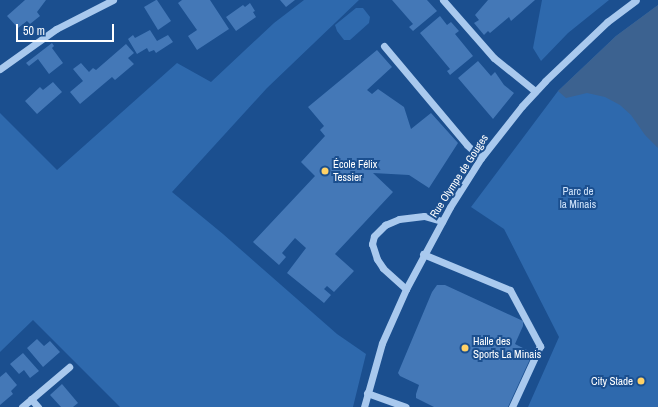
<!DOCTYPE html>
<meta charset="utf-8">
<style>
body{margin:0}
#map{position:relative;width:658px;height:407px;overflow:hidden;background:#1b4f8f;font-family:"Archivo Narrow",sans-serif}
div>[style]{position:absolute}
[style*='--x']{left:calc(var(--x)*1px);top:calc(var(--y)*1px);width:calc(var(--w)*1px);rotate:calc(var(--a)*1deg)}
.green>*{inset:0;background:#2e69ad}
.water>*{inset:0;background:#3c6290}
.building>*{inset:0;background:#4478b7}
.minor>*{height:7px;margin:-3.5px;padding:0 3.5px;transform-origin:3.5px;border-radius:3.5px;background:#a9c9ee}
.dots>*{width:11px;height:11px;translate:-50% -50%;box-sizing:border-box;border:2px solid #1b4f8f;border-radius:50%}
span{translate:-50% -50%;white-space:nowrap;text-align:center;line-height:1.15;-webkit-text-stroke:4px #1b4f8f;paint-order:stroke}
.poi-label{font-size:11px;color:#fff}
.left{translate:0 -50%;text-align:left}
.right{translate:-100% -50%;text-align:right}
.street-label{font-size:11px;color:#fff}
.park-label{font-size:11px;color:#cfe3fa}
.scale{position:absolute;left:16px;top:24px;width:98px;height:18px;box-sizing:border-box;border:2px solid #fff;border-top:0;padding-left:5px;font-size:12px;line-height:14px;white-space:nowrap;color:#fff;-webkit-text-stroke:3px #1b4f8f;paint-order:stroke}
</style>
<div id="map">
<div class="green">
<div style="clip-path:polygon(304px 0,359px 0,267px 88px,172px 192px,223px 234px,337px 334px,366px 354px,353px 407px,120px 407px,33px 320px,0 352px,0 113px,57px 170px,177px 63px,211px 82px,274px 23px)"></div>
<div style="clip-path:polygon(542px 0,609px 0,568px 33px,541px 61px,533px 48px)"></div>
<div style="clip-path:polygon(658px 5px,658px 407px,528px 407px,559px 337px,504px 229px,471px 207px,558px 91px,616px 36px)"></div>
<div style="clip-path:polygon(356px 8px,363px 8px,370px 17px,369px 23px,350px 40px,344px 40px,337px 31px,335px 25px)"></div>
</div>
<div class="water">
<div style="clip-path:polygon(658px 5px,658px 148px,645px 135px,631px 115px,620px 105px,605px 97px,587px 93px,566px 98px,558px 91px,616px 36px)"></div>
</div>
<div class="building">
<div style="clip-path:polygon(25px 0,46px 0,37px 12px,40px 16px,30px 24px,27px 21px,18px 28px,7px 16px)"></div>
<div style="clip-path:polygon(156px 0,157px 0,171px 21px,158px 30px,144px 7px)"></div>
<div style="clip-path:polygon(182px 0,210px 0,229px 29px,197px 50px,188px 36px,197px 30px,178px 3px)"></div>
<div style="clip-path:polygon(280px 0,295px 0,286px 7px)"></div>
<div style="clip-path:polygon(392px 0,427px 0,437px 11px,413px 31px,409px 27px,413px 24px)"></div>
<div style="clip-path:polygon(488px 0,535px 0,511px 21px,509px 17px,490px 33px,488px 31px,484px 35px,474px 23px,479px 20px,475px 15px)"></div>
<div style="clip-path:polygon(250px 3px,255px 11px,253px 12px,256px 17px,236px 31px,226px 17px,243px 5px,245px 7px)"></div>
<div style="clip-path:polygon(440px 16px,447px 25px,451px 22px,459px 31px,455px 34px,473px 56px,450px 75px,447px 71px,450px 69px,420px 33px)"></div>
<div style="clip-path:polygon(150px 30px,157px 41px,168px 35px,173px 42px,156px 53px,154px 50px,149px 52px,147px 48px,137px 54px,128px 39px,133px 35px,135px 38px)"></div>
<div style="clip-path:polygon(52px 43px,54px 46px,52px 48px,63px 63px,49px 74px,38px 59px,29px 66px,26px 63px)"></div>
<div style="clip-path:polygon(126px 44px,134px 53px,128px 58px,134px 64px,115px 80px,112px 77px,80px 104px,70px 92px,83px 81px,73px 69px,81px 63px,89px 72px,93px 68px,96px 70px)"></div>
<div style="clip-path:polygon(377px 50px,392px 67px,367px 90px,372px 94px,378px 89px,404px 107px,411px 129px,431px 113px,458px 143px,429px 188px,409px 175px,373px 173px,393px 192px,335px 254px,354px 271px,334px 292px,327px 286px,324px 289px,331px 295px,324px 303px,287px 273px,306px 248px,295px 238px,282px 253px,286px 257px,279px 265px,253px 242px,315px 176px,301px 162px,325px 136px,320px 130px,324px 126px,308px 107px)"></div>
<div style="clip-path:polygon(478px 61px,491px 76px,495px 72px,504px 85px,514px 93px,493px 119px,458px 78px)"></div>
<div style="clip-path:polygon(53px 82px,62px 92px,37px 114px,25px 101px,40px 87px,43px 90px)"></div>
<div style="clip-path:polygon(437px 285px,445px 285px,523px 321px,523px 326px,515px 344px,529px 351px,530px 359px,508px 407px,434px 407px,416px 398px,416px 394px,419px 385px,400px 376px,398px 373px,432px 292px)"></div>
<div style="clip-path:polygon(37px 339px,44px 346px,50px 341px,60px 352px,43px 367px,27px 348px)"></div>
<div style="clip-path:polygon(23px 353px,39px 371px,30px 378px,24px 370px,19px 374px,10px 364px)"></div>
<div style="clip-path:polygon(6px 372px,17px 385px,11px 391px,13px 394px,0 405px,0 377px)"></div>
<div style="clip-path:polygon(62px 384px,78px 403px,73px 407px,61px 407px,50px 395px)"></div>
</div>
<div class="minor">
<div style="--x:443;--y:0;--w:77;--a:48.7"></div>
<div style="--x:494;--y:58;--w:53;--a:38.8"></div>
<div style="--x:384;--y:46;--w:129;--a:50"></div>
<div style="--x:467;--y:145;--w:19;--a:43"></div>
<div style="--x:0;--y:69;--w:69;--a:-35.5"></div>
<div style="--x:56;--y:29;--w:64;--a:-27"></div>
<div style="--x:423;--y:254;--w:94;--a:22.5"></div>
<div style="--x:510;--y:290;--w:64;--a:61.8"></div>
<div style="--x:540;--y:346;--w:67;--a:114.7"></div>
<div style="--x:406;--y:289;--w:31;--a:-138"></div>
<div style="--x:383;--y:268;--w:11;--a:-124"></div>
<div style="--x:377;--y:259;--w:16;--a:-108"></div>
<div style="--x:372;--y:244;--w:8;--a:-76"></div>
<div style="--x:374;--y:236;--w:16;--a:-45"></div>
<div style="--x:385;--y:225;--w:15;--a:-23"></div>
<div style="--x:399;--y:219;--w:25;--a:-7"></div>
<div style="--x:424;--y:216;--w:19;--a:16"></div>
<div style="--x:367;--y:393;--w:41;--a:19.7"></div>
<div style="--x:31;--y:399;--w:11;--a:49"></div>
<div style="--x:22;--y:407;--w:62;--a:-40.4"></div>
<div style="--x:364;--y:407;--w:66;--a:-74.3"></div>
<div style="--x:382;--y:343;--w:59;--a:-66"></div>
<div style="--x:406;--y:289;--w:93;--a:-61.8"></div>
<div style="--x:450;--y:207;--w:58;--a:-57.7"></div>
<div style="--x:481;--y:158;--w:66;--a:-51.7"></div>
<div style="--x:522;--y:106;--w:34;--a:-47"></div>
<div style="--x:545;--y:81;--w:86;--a:-43.6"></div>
<div style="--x:607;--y:22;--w:36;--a:-37"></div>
</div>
<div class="dots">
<div style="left:325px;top:171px;background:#ffd166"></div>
<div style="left:465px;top:348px;background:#ffd166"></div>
<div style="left:641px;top:381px;background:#ffd166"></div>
</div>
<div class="poi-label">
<span class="left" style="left:333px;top:171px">École Félix<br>Tessier</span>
<span class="left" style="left:473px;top:348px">Halle des<br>Sports La Minais</span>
<span class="right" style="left:633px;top:381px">City Stade</span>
</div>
<div class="street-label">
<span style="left:459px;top:176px;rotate:-57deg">Rue Olympe de Gouges</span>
</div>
<div class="park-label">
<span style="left:578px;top:198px">Parc de<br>la Minais</span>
</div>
<div class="scale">50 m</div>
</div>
